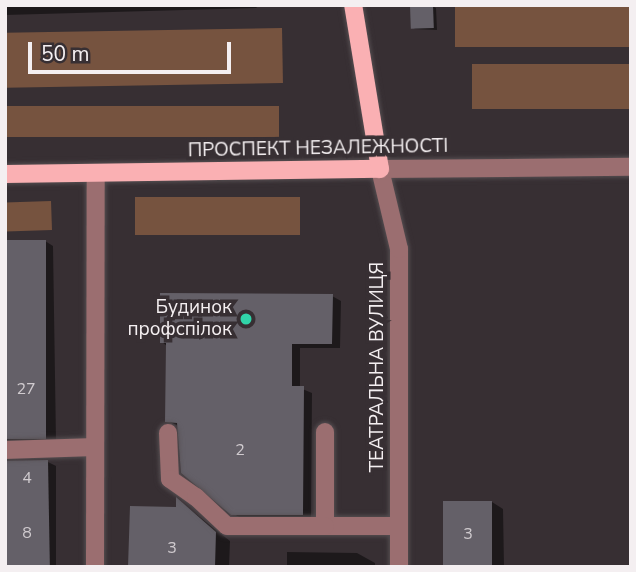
<!DOCTYPE html>
<meta charset="utf-8">
<style>
body{margin:0}
#map{position:relative;width:636px;height:572px;overflow:hidden;background:#372f33;font-family:"Nunito Sans",sans-serif}
div>[style]{position:absolute}
[style*='--x']{left:calc(var(--x)*1px);top:calc(var(--y)*1px);width:calc(var(--w)*1px);rotate:calc(var(--a)*1deg)}
.green>*{inset:0;background:#76533f;transform-origin:0 0}
.shadow>*{inset:0;background:#0007}
.building>*{inset:0;background:#646068;transform-origin:0 0}
.roads{filter:drop-shadow(0 0 2px #554e51) drop-shadow(0 0 2px #554e51)}
.minor>*{height:18px;margin:-9px;padding:0 9px;transform-origin:9px;border-radius:9px;background:#9b6e70}
.major>*{height:18px;margin:-9px;padding:0 9px;transform-origin:9px;border-radius:9px;background:#fab0b3}
.dots>*{width:19px;height:19px;translate:-50% -50%;box-sizing:border-box;border:4px solid #372f33;border-radius:50%}
span{translate:-50% -50%;white-space:nowrap;text-align:center;line-height:1.15;-webkit-text-stroke:7px #372f33;paint-order:stroke}
.number-label{font-size:16px;color:#d0cbcf}
.number-label span{-webkit-text-stroke-width:0}
.street-label{font-size:19px;color:#f4eff1}
.poi-label{font-size:19px;color:#f4eff1}
.right{translate:-100% -50%;text-align:right}
.frame{position:absolute;inset:0;border:7px solid #f4eff1;pointer-events:none}
.scale{position:absolute;left:28px;top:42px;width:203px;height:32px;box-sizing:border-box;border:4px solid #f4eff1;border-top:0;padding-left:9px;font-size:21px;line-height:24px;white-space:nowrap;color:#f4eff1;-webkit-text-stroke:5px #372f33;paint-order:stroke}
</style>
<div id="map">
<div class="green">
<i style="left:455px;top:5px;width:176px;height:42px"></i>
<i style="left:282px;top:28px;width:55px;height:277px;rotate:89deg"></i>
<i style="left:472px;top:64px;width:159px;height:45px"></i>
<i style="left:279px;top:106px;width:31px;height:274px;rotate:90deg"></i>
<i style="left:300px;top:197px;width:38px;height:165px;rotate:90deg"></i>
<i style="left:51px;top:201px;width:29px;height:46px;rotate:88deg"></i>
</div>
<div class="shadow">
<i style="clip-path:polygon(5px 5px,260px 5px,256px 8px,5px 15px)"></i>
<i style="clip-path:polygon(432px 6px,436px 8px,437px 30px,414px 29px)"></i>
<i style="clip-path:polygon(45px 241px,53px 246px,56px 441px,5px 443px,5px 242px)"></i>
<i style="clip-path:polygon(332px 296px,341px 301px,340px 348px,300px 348px,300px 388px,312px 393px,311px 518px,241px 518px,232px 513px,179px 426px,167px 421px,167px 346px,162px 342px)"></i>
<i style="clip-path:polygon(48px 462px,56px 466px,56px 567px,5px 567px)"></i>
<i style="clip-path:polygon(178px 500px,230px 541px,229px 567px,130px 567px,178px 509px)"></i>
<i style="clip-path:polygon(492px 502px,503px 509px,504px 567px,445px 567px)"></i>
<i style="clip-path:polygon(287px 552px,357px 553px,375px 563px,375px 567px,287px 567px)"></i>
</div>
<div class="building">
<i style="left:433px;top:5px;width:23px;height:23px;rotate:88deg"></i>
<i style="left:5px;top:240px;width:41px;height:199px"></i>
<i style="clip-path:polygon(160px 293px,333px 294px,332px 344px,292px 344px,292px 386px,304px 386px,303px 515px,231px 515px,181px 473px,177px 423px,165px 422px,166px 343px,160px 343px)"></i>
<i style="left:48px;top:460px;width:107px;height:43px;rotate:89deg"></i>
<i style="clip-path:polygon(176px 497px,216px 532px,215px 567px,128px 567px,130px 506px,176px 507px)"></i>
<i style="left:443px;top:501px;width:49px;height:66px"></i>
</div>
<div class="roads">
<div class="minor">
<i style="--x:325;--y:432;--w:94;--a:90"></i>
<i style="--x:325;--y:526;--w:74;--a:0"></i>
<i style="--x:168;--y:433;--w:46;--a:87.5"></i>
<i style="--x:170;--y:479;--w:32;--a:35"></i>
<i style="--x:196;--y:497;--w:42;--a:43.1"></i>
<i style="--x:227;--y:526;--w:98;--a:0"></i>
<i style="--x:5;--y:450;--w:89;--a:-1.9"></i>
<i style="--x:95;--y:567;--w:393;--a:-89.9"></i>
<i style="--x:399;--y:567;--w:318;--a:-90"></i>
<i style="--x:399;--y:249;--w:82;--a:-103.4"></i>
<i style="--x:380;--y:169;--w:251;--a:-0.5"></i>
</div>
<div class="major">
<i style="--x:5;--y:174;--w:375;--a:-0.8"></i>
<i style="--x:380;--y:169;--w:166;--a:-99.3"></i>
</div>
</div>
<div class="dots">
<i style="left:246px;top:319px;background:#31d4a9"></i>
</div>
<div class="number-label">
<span style="left:26px;top:389px">27</span>
<span style="left:240px;top:450px">2</span>
<span style="left:27px;top:478px">4</span>
<span style="left:27px;top:533px">8</span>
<span style="left:468px;top:534px">3</span>
<span style="left:172px;top:548px">3</span>
</div>
<div class="street-label">
<span style="left:318px;top:149px;rotate:-1deg">ПРОСПЕКТ НЕЗАЛЕЖНОСТІ</span>
<span style="left:378px;top:367px;rotate:-90deg">ТЕАТРАЛЬНА ВУЛИЦЯ</span>
</div>
<div class="poi-label">
<span class="right" style="left:232px;top:319px">Будинок<br>профспілок</span>
</div>
<div class="frame"></div>
<div class="scale">50 m</div>
</div>
